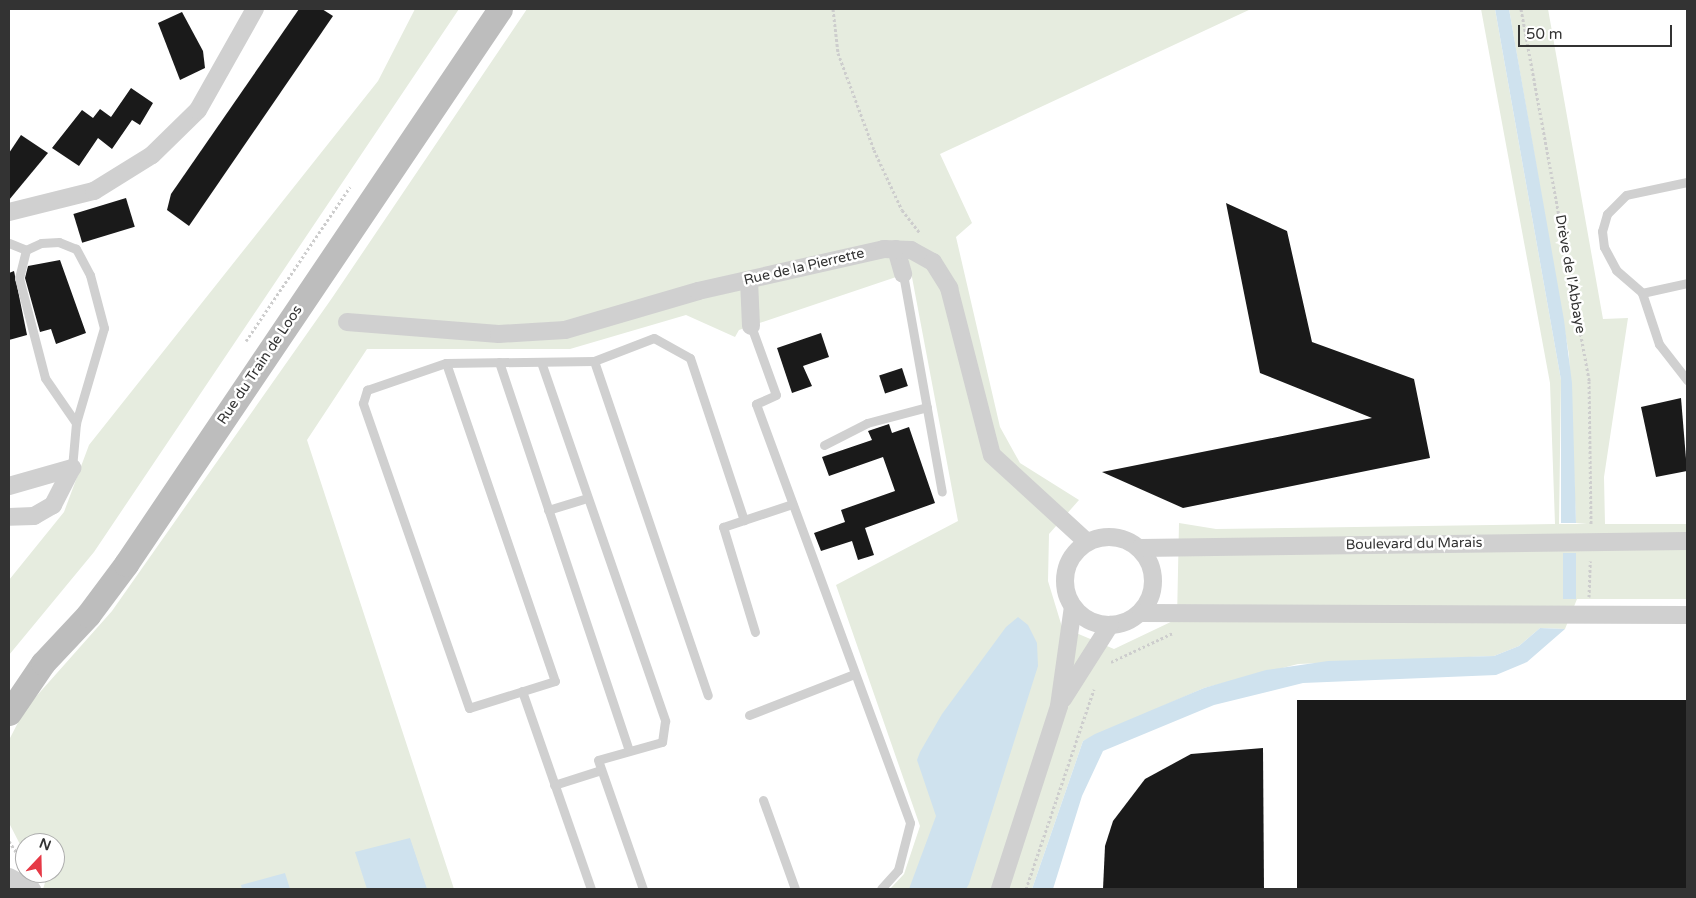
<!DOCTYPE html>
<meta charset="utf-8">
<style>
body{margin:0}
#map{position:relative;width:1696px;height:898px;overflow:hidden;background:#fff;font-family:"Varela Round",sans-serif}
div>[style]{position:absolute}
[style*='--x']{left:calc(var(--x)*1px);top:calc(var(--y)*1px);width:calc(var(--w)*1px);rotate:calc(var(--a)*1deg)}
.green>*{inset:0;background:#e6ecdf}
.water>*{inset:0;background:#cfe2ee;transform-origin:0 0}
.building>*{inset:0;background:#1a1a1a;transform-origin:0 0}
.path>*{height:3px;margin-top:-1.5px;transform-origin:0;background:repeating-linear-gradient(90deg,#cdcdcd 0 2.5px,transparent 0 5px)}
.lane>*{height:9px;margin:-4.5px;padding:0 4.5px;transform-origin:4.5px;border-radius:4.5px;background:#d0d0d0}
.street>*{height:18px;margin:-9px;padding:0 9px;transform-origin:9px;border-radius:9px;background:#d0d0d0}
.street>.ring{margin:-9px;padding:0;box-sizing:content-box;background:none;border:18px solid #d0d0d0;border-radius:50%}
.secondary>*{height:25px;margin:-12.5px;padding:0 12.5px;transform-origin:12.5px;border-radius:12.5px;background:#bdbdbd}
span{translate:-50% -50%;white-space:nowrap;text-align:center;line-height:1.15;-webkit-text-stroke:5px #fff;paint-order:stroke}
.street-label{font-size:14px;color:#333}
.frame{position:absolute;inset:0;border:10px solid #333;pointer-events:none}
.north{position:absolute;left:15px;top:833px;width:50px;height:50px;box-sizing:border-box;background:#fff;border:1px solid #adadad;border-radius:50%;rotate:21deg;font-size:14px;font-weight:700;line-height:20px;text-align:center;color:#333}
.north::after{content:'';display:block;margin:auto;width:18px;height:22px;background:#e63946;clip-path:polygon(50% 0,100% 100%,50% 72%,0 100%)}
.scale{position:absolute;left:1518px;top:25px;width:154px;height:22px;box-sizing:border-box;border:2px solid #333;border-top:0;padding-left:6px;font-size:15px;line-height:18px;white-space:nowrap;color:#333;-webkit-text-stroke:4px #fff;paint-order:stroke}
</style>
<div id="map">
<div class="green">
<i style="clip-path:polygon(415px 9px,459px 9px,94px 552px,9px 655px,9px 580px,64px 512px,89px 445px,378px 81px)"></i>
<i style="clip-path:polygon(527px 9px,1251px 9px,940px 154px,972px 223px,956px 237px,1000px 427px,1020px 463px,1079px 500px,1049px 534px,1048px 581px,1062px 627px,1114px 649px,1177px 619px,1179px 523px,1216px 529px,1555px 524px,1550px 383px,1481px 9px,1495px 9px,1561px 380px,1559px 524px,1587px 524px,1576px 523px,1569px 355px,1509px 9px,1548px 9px,1603px 319px,1628px 318px,1604px 477px,1605px 524px,1687px 524px,1687px 599px,1577px 599px,1565px 629px,1540px 628px,1519px 646px,1494px 656px,1298px 664px,1204px 688px,1083px 741px,1032px 889px,890px 889px,904px 874px,920px 826px,836px 585px,958px 521px,911px 272px,739px 330px,735px 337px,686px 315px,570px 349px,367px 349px,307px 440px,454px 889px,43px 889px,48px 873px,55px 873px,55px 843px,25px 843px,25px 854px,9px 823px,9px 740px,25px 709px,112px 611px,332px 298px)"></i>
</div>
<div class="water">
<i style="clip-path:polygon(1495px 9px,1509px 9px,1564px 320px,1572px 383px,1576px 523px,1561px 523px,1561px 380px)"></i>
<i style="left:1563px;top:553px;width:13px;height:46px"></i>
<i style="clip-path:polygon(1018px 617px,1028px 625px,1037px 643px,1038px 666px,969px 884px,966px 889px,909px 889px,936px 816px,917px 760px,920px 752px,942px 714px,1006px 627px)"></i>
<i style="clip-path:polygon(1540px 628px,1565px 629px,1527px 662px,1496px 675px,1303px 683px,1214px 705px,1103px 751px,1082px 796px,1053px 889px,1032px 889px,1083px 741px,1095px 734px,1204px 688px,1266px 670px,1328px 661px,1494px 656px,1519px 646px)"></i>
<i style="clip-path:polygon(410px 838px,427px 889px,367px 889px,355px 852px)"></i>
<i style="clip-path:polygon(285px 873px,290px 889px,242px 889px,241px 885px)"></i>
</div>
<div class="building">
<i style="clip-path:polygon(299px 9px,322px 9px,333px 16px,189px 226px,167px 210px,171px 194px)"></i>
<i style="clip-path:polygon(182px 12px,203px 51px,205px 68px,180px 80px,158px 23px)"></i>
<i style="clip-path:polygon(131px 88px,153px 103px,140px 125px,132px 120px,112px 149px,98px 138px,79px 166px,52px 148px,82px 110px,93px 118px,100px 109px,111px 117px)"></i>
<i style="clip-path:polygon(21px 135px,48px 153px,9px 200px,9px 153px)"></i>
<i style="left:126px;top:198px;width:30px;height:55px;rotate:73deg"></i>
<i style="clip-path:polygon(1226px 203px,1287px 231px,1312px 342px,1414px 379px,1430px 458px,1183px 508px,1102px 472px,1372px 418px,1260px 373px)"></i>
<i style="clip-path:polygon(60px 260px,86px 333px,56px 344px,51px 329px,40px 332px,25px 278px,28px 266px)"></i>
<i style="clip-path:polygon(14px 271px,27px 335px,9px 340px,9px 273px)"></i>
<i style="clip-path:polygon(821px 333px,829px 357px,803px 366px,812px 386px,792px 393px,777px 348px)"></i>
<i style="left:902px;top:368px;width:19px;height:24px;rotate:72deg"></i>
<i style="clip-path:polygon(1681px 398px,1687px 471px,1656px 477px,1641px 407px)"></i>
<i style="clip-path:polygon(889px 424px,892px 433px,909px 427px,935px 503px,865px 528px,874px 555px,858px 560px,852px 541px,821px 551px,814px 533px,845px 522px,841px 510px,895px 491px,883px 457px,829px 476px,822px 457px,872px 440px,868px 431px)"></i>
<i style="left:1687px;top:700px;width:189px;height:390px;rotate:90deg"></i>
<i style="clip-path:polygon(1263px 748px,1264px 889px,1103px 889px,1105px 846px,1113px 821px,1145px 779px,1191px 754px)"></i>
</div>
<div class="path">
<i style="--x:833;--y:9;--w:44;--a:83.5"></i>
<i style="--x:838;--y:53;--w:103;--a:69.6"></i>
<i style="--x:874;--y:150;--w:66;--a:65"></i>
<i style="--x:902;--y:210;--w:28;--a:52"></i>
<i style="--x:1521;--y:9;--w:378;--a:79.6"></i>
<i style="--x:1589;--y:381;--w:144;--a:89.2"></i>
<i style="--x:246;--y:341;--w:186;--a:-56"></i>
<i style="--x:1589;--y:597;--w:36;--a:-88"></i>
<i style="--x:1111;--y:662;--w:68;--a:-25.1"></i>
<i style="--x:9;--y:841;--w:24;--a:57"></i>
<i style="--x:1026;--y:889;--w:211;--a:-71.2"></i>
</div>
<div class="lane">
<i style="--x:1687;--y:182;--w:62;--a:168"></i>
<i style="--x:1626;--y:195;--w:27;--a:135"></i>
<i style="--x:1607;--y:214;--w:18;--a:106"></i>
<i style="--x:1602;--y:231;--w:16;--a:83"></i>
<i style="--x:1604;--y:247;--w:26;--a:62"></i>
<i style="--x:1616;--y:270;--w:35;--a:41"></i>
<i style="--x:1642;--y:293;--w:54;--a:71.6"></i>
<i style="--x:1659;--y:344;--w:46;--a:52.1"></i>
<i style="--x:9;--y:243;--w:18;--a:22"></i>
<i style="--x:903;--y:274;--w:221;--a:79.9"></i>
<i style="--x:1642;--y:293;--w:46;--a:-12.5"></i>
<i style="--x:751;--y:326;--w:73;--a:70.1"></i>
<i style="--x:776;--y:395;--w:22;--a:156"></i>
<i style="--x:756;--y:404;--w:446;--a:69.8"></i>
<i style="--x:910;--y:823;--w:49;--a:104.3"></i>
<i style="--x:898;--y:870;--w:25;--a:132"></i>
<i style="--x:594;--y:361;--w:353;--a:71.2"></i>
<i style="--x:499;--y:362;--w:410;--a:71.5"></i>
<i style="--x:541;--y:362;--w:380;--a:70.9"></i>
<i style="--x:665;--y:721;--w:21;--a:98"></i>
<i style="--x:662;--y:742;--w:66;--a:164.3"></i>
<i style="--x:598;--y:760;--w:137;--a:70.8"></i>
<i style="--x:446;--y:363;--w:336;--a:71.1"></i>
<i style="--x:555;--y:681;--w:90;--a:162.6"></i>
<i style="--x:469;--y:708;--w:323;--a:-109.2"></i>
<i style="--x:363;--y:403;--w:14;--a:-73"></i>
<i style="--x:367;--y:390;--w:83;--a:-18.9"></i>
<i style="--x:446;--y:363;--w:148;--a:-0.8"></i>
<i style="--x:594;--y:361;--w:64;--a:-21"></i>
<i style="--x:654;--y:338;--w:41;--a:29.1"></i>
<i style="--x:690;--y:358;--w:171;--a:71.6"></i>
<i style="--x:824;--y:445;--w:48;--a:-27.1"></i>
<i style="--x:867;--y:423;--w:62;--a:-14.9"></i>
<i style="--x:72;--y:468;--w:45;--a:-84.9"></i>
<i style="--x:76;--y:423;--w:99;--a:-73.6"></i>
<i style="--x:104;--y:328;--w:55;--a:-104.8"></i>
<i style="--x:90;--y:275;--w:30;--a:-118"></i>
<i style="--x:76;--y:249;--w:18;--a:-158"></i>
<i style="--x:59;--y:242;--w:18;--a:177"></i>
<i style="--x:41;--y:243;--w:17;--a:155"></i>
<i style="--x:26;--y:250;--w:29;--a:104"></i>
<i style="--x:19;--y:278;--w:103;--a:75.4"></i>
<i style="--x:45;--y:378;--w:55;--a:55.4"></i>
<i style="--x:548;--y:510;--w:41;--a:-17.1"></i>
<i style="--x:755;--y:632;--w:110;--a:-106.9"></i>
<i style="--x:723;--y:527;--w:73;--a:-18.4"></i>
<i style="--x:522;--y:691;--w:210;--a:70.8"></i>
<i style="--x:749;--y:715;--w:113;--a:-21.3"></i>
<i style="--x:554;--y:785;--w:49;--a:-17.7"></i>
<i style="--x:763;--y:800;--w:95;--a:70.2"></i>
</div>
<div class="street">
<i style="--x:9;--y:212;--w:88;--a:-13.9"></i>
<i style="--x:94;--y:191;--w:68;--a:-31.8"></i>
<i style="--x:152;--y:155;--w:64;--a:-44.4"></i>
<i style="--x:198;--y:110;--w:116;--a:-60.6"></i>
<i style="--x:896;--y:249;--w:26;--a:74"></i>
<i style="--x:749;--y:280;--w:46;--a:87.5"></i>
<i style="--x:347;--y:322;--w:152;--a:4.5"></i>
<i style="--x:499;--y:334;--w:66;--a:-3.5"></i>
<i style="--x:565;--y:330;--w:139;--a:-16.3"></i>
<i style="--x:698;--y:291;--w:191;--a:-12.7"></i>
<i style="--x:884;--y:249;--w:27;--a:2"></i>
<i style="--x:911;--y:250;--w:25;--a:29"></i>
<i style="--x:933;--y:262;--w:31;--a:58"></i>
<i style="--x:949;--y:288;--w:172;--a:75.6"></i>
<i style="--x:992;--y:455;--w:129;--a:42.5"></i>
<i style="--x:9;--y:486;--w:66;--a:-15.9"></i>
<i style="--x:72;--y:468;--w:42;--a:117.2"></i>
<i style="--x:53;--y:505;--w:22;--a:150"></i>
<i style="--x:34;--y:516;--w:25;--a:178"></i>
<i class="ring" style="left:1065px;top:537px;width:70px;height:70px"></i>
<i style="--x:1140;--y:548;--w:547;--a:-0.73"></i>
<i style="--x:1141;--y:613;--w:546;--a:0.21"></i>
<i style="--x:1063;--y:699;--w:88;--a:-57.6"></i>
<i style="--x:9;--y:877;--w:26;--a:28"></i>
<i style="--x:1000;--y:889;--w:192;--a:-72.1"></i>
<i style="--x:1059;--y:706;--w:100;--a:-82"></i>
</div>
<div class="secondary">
<i style="--x:9;--y:713;--w:60;--a:-55.8"></i>
<i style="--x:43;--y:663;--w:66;--a:-46.8"></i>
<i style="--x:88;--y:615;--w:64;--a:-53.3"></i>
<i style="--x:126;--y:564;--w:669;--a:-56.02"></i>
</div>
<div class="street-label">
<span style="left:804px;top:267px;rotate:-13deg">Rue de la Pierrette</span>
<span style="left:1570px;top:274px;rotate:80deg">Drève de l'Abbaye</span>
<span style="left:260px;top:365px;rotate:-56deg">Rue du Train de Loos</span>
<span style="left:1414px;top:544px;rotate:-1deg">Boulevard du Marais</span>
</div>
<div class="frame"></div>
<div class="north">N</div>
<div class="scale">50 m</div>
</div>
